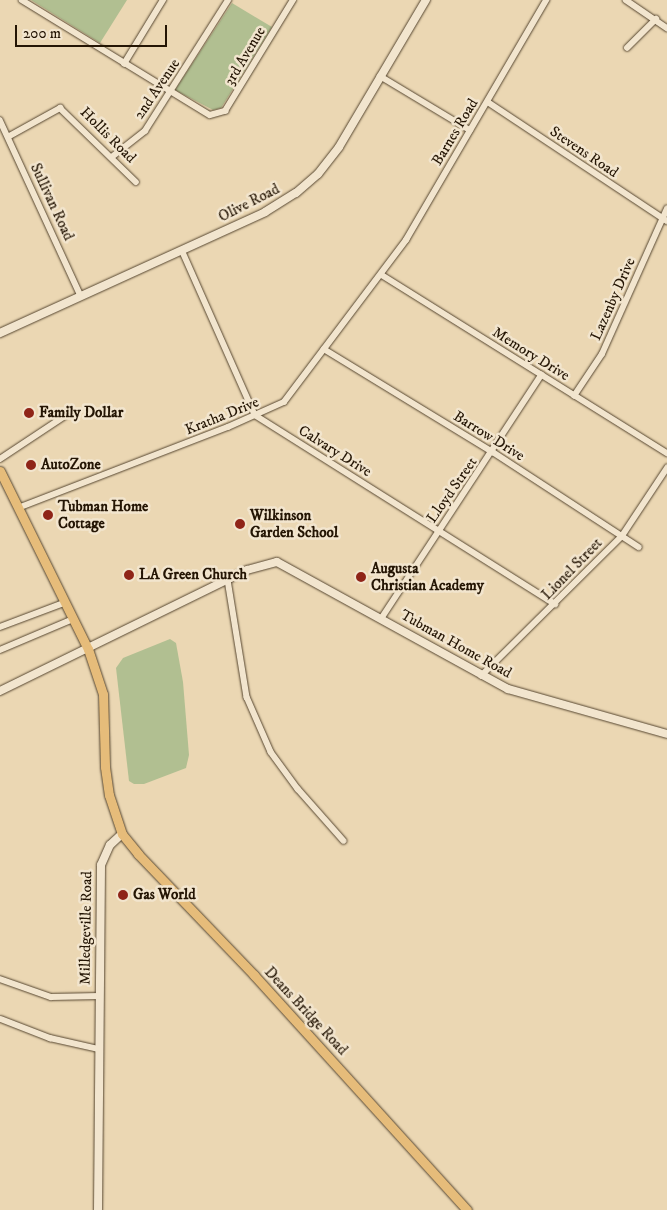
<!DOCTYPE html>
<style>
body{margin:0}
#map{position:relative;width:667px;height:1210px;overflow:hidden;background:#ebd7b3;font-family:"IM FELL DW Pica",serif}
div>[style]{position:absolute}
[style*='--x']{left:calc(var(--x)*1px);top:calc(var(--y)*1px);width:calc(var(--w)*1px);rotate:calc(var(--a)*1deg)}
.green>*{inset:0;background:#b1bf91}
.roads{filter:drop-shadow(0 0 1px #564630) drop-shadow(0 0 1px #564630)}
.street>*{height:5.5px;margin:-2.75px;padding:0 2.75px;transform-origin:2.75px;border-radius:2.75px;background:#f2e5ce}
.secondary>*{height:8px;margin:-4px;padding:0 4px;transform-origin:4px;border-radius:4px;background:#f2e5ce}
.primary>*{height:9px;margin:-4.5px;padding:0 4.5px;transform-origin:4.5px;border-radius:4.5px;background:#e6bc7a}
.dots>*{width:14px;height:14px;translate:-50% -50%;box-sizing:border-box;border:2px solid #f2e5ce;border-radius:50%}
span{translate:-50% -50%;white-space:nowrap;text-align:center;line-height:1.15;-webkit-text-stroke:5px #f2e5ce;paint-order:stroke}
.street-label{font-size:15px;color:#241504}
.poi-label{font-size:15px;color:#241504;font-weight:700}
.left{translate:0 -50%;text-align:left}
.scale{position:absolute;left:15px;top:25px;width:152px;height:22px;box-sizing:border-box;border:2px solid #241504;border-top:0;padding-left:6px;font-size:15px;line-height:18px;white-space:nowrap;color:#241504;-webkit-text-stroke:4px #f2e5ce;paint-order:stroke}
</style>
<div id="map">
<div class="green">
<i style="clip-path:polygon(31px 0,127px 0,100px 43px)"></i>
<i style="clip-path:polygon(232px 3px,272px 27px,221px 108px,213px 110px,175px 90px)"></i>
<i style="clip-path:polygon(170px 639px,176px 643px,183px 682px,189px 755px,186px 768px,144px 784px,134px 784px,129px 781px,116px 668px,123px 658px)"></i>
</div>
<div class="roads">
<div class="street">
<i style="--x:22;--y:0;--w:220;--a:31.5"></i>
<i style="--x:210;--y:115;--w:16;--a:-15"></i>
<i style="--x:225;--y:111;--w:130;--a:-58.5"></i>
<i style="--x:626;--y:0;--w:50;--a:34.3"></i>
<i style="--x:627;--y:48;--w:41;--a:-45"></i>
<i style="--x:124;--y:64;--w:75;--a:-58.6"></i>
<i style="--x:380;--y:76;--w:105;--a:31"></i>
<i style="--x:488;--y:102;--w:215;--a:33.6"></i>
<i style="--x:0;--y:120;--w:194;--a:65.3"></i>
<i style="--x:8;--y:137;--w:60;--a:-29.1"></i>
<i style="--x:60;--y:108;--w:106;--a:44.2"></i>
<i style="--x:112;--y:157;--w:42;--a:-38.2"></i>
<i style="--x:145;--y:131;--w:155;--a:-57.6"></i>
<i style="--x:182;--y:250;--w:180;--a:66.1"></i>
<i style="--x:255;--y:415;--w:355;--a:32.2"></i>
<i style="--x:382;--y:275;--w:336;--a:32"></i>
<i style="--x:324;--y:349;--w:198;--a:31.4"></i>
<i style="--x:493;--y:452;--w:174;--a:33.1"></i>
<i style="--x:574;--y:396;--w:50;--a:-56.3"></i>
<i style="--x:602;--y:354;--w:159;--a:-65.9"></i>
<i style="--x:0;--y:459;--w:85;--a:-33.5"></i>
<i style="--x:18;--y:508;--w:225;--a:-21.1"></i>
<i style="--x:228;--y:427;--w:61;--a:-24.1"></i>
<i style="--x:284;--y:402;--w:203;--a:-53"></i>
<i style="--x:406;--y:240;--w:278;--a:-59.7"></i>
<i style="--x:228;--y:580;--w:119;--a:80.8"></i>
<i style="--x:247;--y:697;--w:60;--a:66.4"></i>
<i style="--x:271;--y:752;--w:46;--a:53.9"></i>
<i style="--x:298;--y:789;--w:69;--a:48.5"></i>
<i style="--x:381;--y:619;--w:292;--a:-56.7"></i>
<i style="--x:0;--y:627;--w:68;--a:-20.6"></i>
<i style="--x:0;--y:650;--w:79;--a:-23"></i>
<i style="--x:481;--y:676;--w:199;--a:-44.8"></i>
<i style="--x:622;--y:536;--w:82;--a:-56.5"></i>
<i style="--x:0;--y:979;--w:54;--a:19.4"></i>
<i style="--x:51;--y:997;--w:48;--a:-1.2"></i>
<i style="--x:1;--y:1019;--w:53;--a:21.2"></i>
<i style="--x:50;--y:1038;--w:50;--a:12.7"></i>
</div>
<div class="secondary">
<i style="--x:0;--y:333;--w:291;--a:-24.5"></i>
<i style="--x:265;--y:212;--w:36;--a:-32"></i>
<i style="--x:296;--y:193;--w:29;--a:-41"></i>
<i style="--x:318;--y:174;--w:34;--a:-52"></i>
<i style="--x:339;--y:147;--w:171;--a:-59.4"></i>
<i style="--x:0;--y:691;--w:275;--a:-26.1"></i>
<i style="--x:247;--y:570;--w:31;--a:-15"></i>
<i style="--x:277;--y:562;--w:264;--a:28.8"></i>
<i style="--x:508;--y:689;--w:165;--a:15.8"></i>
<i style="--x:98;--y:1210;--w:345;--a:-89.5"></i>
<i style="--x:101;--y:865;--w:22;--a:-66"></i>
<i style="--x:110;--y:845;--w:16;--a:-43"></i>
</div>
<div class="primary">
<i style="--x:0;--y:471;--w:199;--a:63.7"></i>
<i style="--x:88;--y:649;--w:47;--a:71.6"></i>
<i style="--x:103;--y:694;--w:73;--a:88.4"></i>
<i style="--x:105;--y:767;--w:28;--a:82"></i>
<i style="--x:109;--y:795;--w:41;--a:71.6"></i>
<i style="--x:122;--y:834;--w:26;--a:51"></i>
<i style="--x:138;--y:854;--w:168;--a:46.2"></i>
<i style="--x:254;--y:975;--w:317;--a:47.8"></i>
</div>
</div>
<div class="dots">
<i style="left:29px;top:413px;background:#8f2418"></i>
<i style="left:31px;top:465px;background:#8f2418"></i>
<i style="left:48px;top:515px;background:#8f2418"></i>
<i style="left:240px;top:524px;background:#8f2418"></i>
<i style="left:129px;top:575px;background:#8f2418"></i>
<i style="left:361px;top:577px;background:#8f2418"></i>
<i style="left:123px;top:895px;background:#8f2418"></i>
</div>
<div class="street-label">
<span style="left:245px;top:56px;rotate:-59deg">3rd Avenue</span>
<span style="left:157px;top:89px;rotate:-56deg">2nd Avenue</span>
<span style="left:455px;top:132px;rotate:-59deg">Barnes Road</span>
<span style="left:108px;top:135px;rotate:45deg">Hollis Road</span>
<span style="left:584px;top:152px;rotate:34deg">Stevens Road</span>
<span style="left:52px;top:202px;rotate:65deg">Sullivan Road</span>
<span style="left:249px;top:203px;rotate:-27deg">Olive Road</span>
<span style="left:613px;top:299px;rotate:-66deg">Lazenby Drive</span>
<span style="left:531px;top:354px;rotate:32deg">Memory Drive</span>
<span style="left:222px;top:416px;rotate:-22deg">Kratha Drive</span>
<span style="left:489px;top:436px;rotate:32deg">Barrow Drive</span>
<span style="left:335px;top:451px;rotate:32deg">Calvary Drive</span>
<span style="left:452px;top:490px;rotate:-55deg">Lloyd Street</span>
<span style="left:572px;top:569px;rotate:-46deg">Lionel Street</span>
<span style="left:456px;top:644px;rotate:29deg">Tubman Home Road</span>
<span style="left:86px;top:928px;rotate:-89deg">Milledgeville Road</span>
<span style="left:306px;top:1011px;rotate:47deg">Deans Bridge Road</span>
</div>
<div class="poi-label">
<span class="left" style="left:39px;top:413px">Family Dollar</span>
<span class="left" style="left:41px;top:465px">AutoZone</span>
<span class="left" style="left:58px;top:515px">Tubman Home<br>Cottage</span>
<span class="left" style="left:250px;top:524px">Wilkinson<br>Garden School</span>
<span class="left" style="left:371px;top:577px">Augusta<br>Christian Academy</span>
<span class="left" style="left:139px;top:575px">LA Green Church</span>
<span class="left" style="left:133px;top:895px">Gas World</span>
</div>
<div class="scale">200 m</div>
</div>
